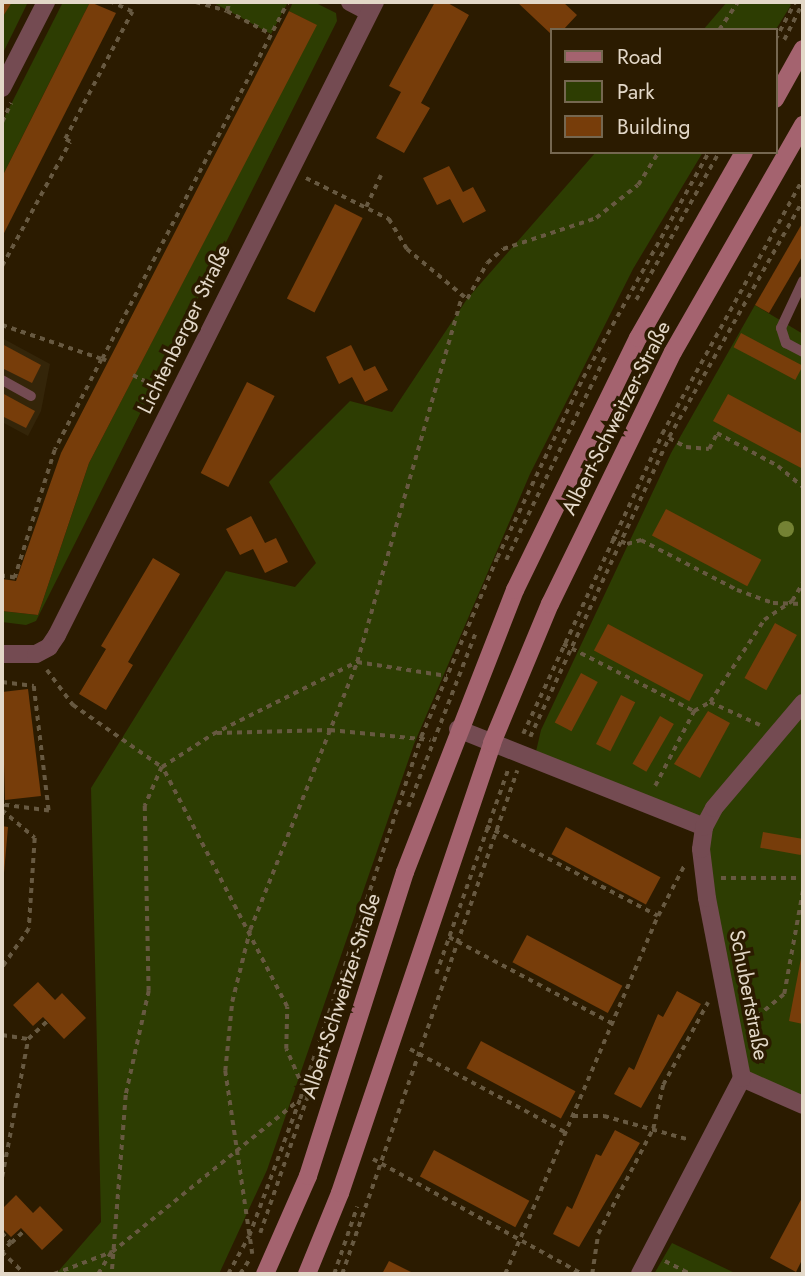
<!DOCTYPE html>
<meta charset="utf-8">
<style>
body{margin:0}
#map{position:relative;width:805px;height:1276px;overflow:hidden;background:#2b1b00;font-family:Jost,sans-serif}
div>[style]{position:absolute}
[style*='--x']{left:calc(var(--x)*1px);top:calc(var(--y)*1px);width:calc(var(--w)*1px);rotate:calc(var(--a)*1deg)}
.built>*{inset:0;background:#342509}
.green>*{inset:0;background:#2d3d02}
.building>*{inset:0;background:#773d0a;transform-origin:0 0}
.path>*{height:3.5px;margin-top:-1.75px;transform-origin:0;background:repeating-linear-gradient(90deg,#675941 0 5px,transparent 0 10px)}
.service>*{height:10px;margin:-5px;padding:0 5px;transform-origin:5px;border-radius:5px;background:#744b52}
.minor>*{height:18px;margin:-9px;padding:0 9px;transform-origin:9px;border-radius:9px;background:#744b52}
.secondary>*{height:18px;margin:-9px;padding:0 9px;transform-origin:9px;border-radius:9px;background:#a4636f}
.trees>*{width:16px;height:16px;margin:-8px;border-radius:50%;background:#748234}
span{translate:-50% -50%;white-space:nowrap;text-align:center;line-height:1.15;-webkit-text-stroke:7px #2b1b00;paint-order:stroke}
.street-label{font-size:21px;color:#e3d8c8}
.frame{position:absolute;inset:0;border:4px solid #e3d8c8;pointer-events:none}
.legend{position:absolute;left:550px;top:28px;width:228px;height:126px;box-sizing:border-box;background:#2b1b00;border:2px solid #756750;margin:0;padding:9px 12px;list-style:none;font-size:21px;color:#e3d8c8}
.legend li{display:flex;align-items:center;gap:14px;height:35px}
.legend b{width:35px;border:2px solid #756750}
</style>
<div id="map">
<div class="built">
<i style="clip-path:polygon(2px 338px,50px 364px,41px 411px,28px 436px,2px 422px)"></i>
</div>
<div class="green">
<i style="clip-path:polygon(11px 2px,28px 2px,2px 55px,2px 18px)"></i>
<i style="clip-path:polygon(63px 2px,90px 2px,2px 177px,2px 122px)"></i>
<i style="clip-path:polygon(212px 2px,288px 2px,271px 34px)"></i>
<i style="clip-path:polygon(293px 2px,314px 2px,336px 13px,337px 21px,36px 621px,26px 625px,2px 622px,2px 611px,38px 615px,89px 463px,316px 25px,289px 11px)"></i>
<i style="clip-path:polygon(727px 2px,788px 2px,791px 5px,775px 31px,703px 30px)"></i>
<i style="clip-path:polygon(596px 152px,703px 152px,633px 269px,530px 474px,414px 744px,267px 1170px,219px 1274px,56px 1274px,101px 1222px,91px 788px,226px 571px,295px 587px,316px 563px,269px 482px,350px 401px,392px 412px,467px 299px)"></i>
<i style="clip-path:polygon(755px 305px,803px 334px,803px 1105px,742px 1078px,704px 827px,534px 760px,541px 730px,671px 453px)"></i>
<i style="clip-path:polygon(672px 1243px,737px 1274px,654px 1274px)"></i>
</div>
<div class="building">
<i style="clip-path:polygon(2px 2px,12px 2px,2px 18px)"></i>
<i style="clip-path:polygon(90px 2px,116px 13px,2px 237px,2px 177px)"></i>
<i style="clip-path:polygon(435px 2px,446px 2px,469px 15px,421px 103px,430px 108px,404px 153px,376px 138px,401px 92px,389px 86px)"></i>
<i style="clip-path:polygon(517px 2px,563px 2px,577px 15px,563px 30px,551px 30px,551px 34px)"></i>
<i style="clip-path:polygon(289px 11px,317px 25px,89px 463px,38px 615px,2px 611px,2px 579px,16px 581px,61px 453px)"></i>
<i style="clip-path:polygon(449px 166px,463px 192px,473px 187px,486px 211px,463px 223px,450px 199px,437px 205px,423px 178px)"></i>
<i style="left:335px;top:204px;width:31px;height:106px;rotate:27deg"></i>
<i style="clip-path:polygon(803px 222px,803px 255px,769px 313px,755px 305px)"></i>
<i style="left:741px;top:333px;width:70px;height:16px;rotate:28deg"></i>
<i style="clip-path:polygon(2px 344px,41px 365px,32px 383px,2px 368px)"></i>
<i style="clip-path:polygon(351px 345px,364px 371px,375px 366px,388px 390px,365px 402px,352px 377px,339px 384px,326px 357px)"></i>
<i style="left:247px;top:382px;width:31px;height:102px;rotate:27deg"></i>
<i style="clip-path:polygon(2px 393px,35px 411px,26px 428px,2px 416px)"></i>
<i style="clip-path:polygon(728px 394px,803px 434px,803px 469px,713px 421px)"></i>
<i style="left:666px;top:509px;width:108px;height:30px;rotate:28deg"></i>
<i style="clip-path:polygon(251px 516px,265px 543px,276px 538px,288px 562px,265px 573px,253px 549px,240px 555px,226px 529px)"></i>
<i style="clip-path:polygon(153px 558px,180px 574px,128px 662px,133px 665px,106px 710px,79px 694px,106px 649px,101px 646px)"></i>
<i style="left:775px;top:623px;width:25px;height:63px;rotate:29deg"></i>
<i style="left:608px;top:624px;width:108px;height:30px;rotate:28deg"></i>
<i style="left:581px;top:673px;width:19px;height:56px;rotate:28deg"></i>
<i style="clip-path:polygon(28px 689px,41px 796px,5px 800px,2px 692px)"></i>
<i style="left:621px;top:695px;width:16px;height:55px;rotate:27deg"></i>
<i style="clip-path:polygon(708px 711px,730px 723px,700px 778px,674px 764px)"></i>
<i style="left:660px;top:716px;width:16px;height:55px;rotate:30deg"></i>
<i style="clip-path:polygon(2px 826px,8px 827px,4px 873px,2px 873px)"></i>
<i style="left:566px;top:827px;width:107px;height:31px;rotate:28deg"></i>
<i style="left:763px;top:832px;width:41px;height:16px;rotate:10deg"></i>
<i style="left:527px;top:935px;width:108px;height:31px;rotate:28deg"></i>
<i style="clip-path:polygon(803px 948px,803px 1024px,789px 1021px)"></i>
<i style="clip-path:polygon(38px 982px,55px 1000px,62px 993px,86px 1018px,64px 1039px,43px 1017px,33px 1026px,13px 1005px)"></i>
<i style="clip-path:polygon(677px 991px,701px 1004px,641px 1108px,614px 1094px,629px 1067px,634px 1070px,658px 1014px,663px 1017px)"></i>
<i style="left:481px;top:1041px;width:107px;height:31px;rotate:28deg"></i>
<i style="clip-path:polygon(615px 1130px,640px 1143px,579px 1247px,553px 1234px,567px 1206px,572px 1209px,596px 1154px,601px 1156px)"></i>
<i style="left:434px;top:1150px;width:108px;height:30px;rotate:28deg"></i>
<i style="clip-path:polygon(16px 1195px,33px 1213px,40px 1206px,63px 1230px,42px 1250px,21px 1228px,11px 1237px,2px 1228px,2px 1209px)"></i>
<i style="clip-path:polygon(803px 1196px,803px 1258px,796px 1272px,770px 1258px)"></i>
<i style="clip-path:polygon(389px 1261px,415px 1274px,382px 1274px)"></i>
</div>
<div class="path">
<i style="--x:196;--y:2;--w:32;--a:16"></i>
<i style="--x:227;--y:11;--w:9;--a:-77"></i>
<i style="--x:227;--y:11;--w:50;--a:27.6"></i>
<i style="--x:719;--y:30;--w:34;--a:-56"></i>
<i style="--x:775;--y:40;--w:43;--a:-62.2"></i>
<i style="--x:784;--y:40;--w:42;--a:-63.4"></i>
<i style="--x:2;--y:122;--w:21;--a:-65"></i>
<i style="--x:306;--y:178;--w:93;--a:26.3"></i>
<i style="--x:389;--y:219;--w:35;--a:59"></i>
<i style="--x:407;--y:249;--w:78;--a:39.8"></i>
<i style="--x:467;--y:299;--w:41;--a:-60.9"></i>
<i style="--x:487;--y:263;--w:21;--a:-41"></i>
<i style="--x:503;--y:249;--w:98;--a:-18.4"></i>
<i style="--x:596;--y:218;--w:53;--a:-38.2"></i>
<i style="--x:638;--y:185;--w:39;--a:-58"></i>
<i style="--x:366;--y:207;--w:35;--a:-65"></i>
<i style="--x:2;--y:266;--w:141;--a:-61.3"></i>
<i style="--x:70;--y:142;--w:6;--a:-149"></i>
<i style="--x:65;--y:139;--w:144;--a:-62.2"></i>
<i style="--x:132;--y:12;--w:23;--a:-155"></i>
<i style="--x:636;--y:300;--w:170;--a:-60.7"></i>
<i style="--x:2;--y:325;--w:106;--a:18.8"></i>
<i style="--x:102;--y:359;--w:102;--a:117.3"></i>
<i style="--x:55;--y:450;--w:134;--a:107.4"></i>
<i style="--x:15;--y:578;--w:13;--a:-171"></i>
<i style="--x:106;--y:361;--w:4;--a:-153"></i>
<i style="--x:102;--y:359;--w:403;--a:-62.5"></i>
<i style="--x:133;--y:375;--w:22;--a:27"></i>
<i style="--x:669;--y:438;--w:19;--a:28"></i>
<i style="--x:686;--y:447;--w:23;--a:5"></i>
<i style="--x:709;--y:449;--w:18;--a:-63"></i>
<i style="--x:717;--y:433;--w:69;--a:28.4"></i>
<i style="--x:778;--y:466;--w:33;--a:40"></i>
<i style="--x:612;--y:537;--w:17;--a:25"></i>
<i style="--x:627;--y:544;--w:15;--a:-16"></i>
<i style="--x:641;--y:540;--w:108;--a:27.5"></i>
<i style="--x:737;--y:590;--w:38;--a:20"></i>
<i style="--x:773;--y:603;--w:30;--a:2"></i>
<i style="--x:506;--y:560;--w:230;--a:-64"></i>
<i style="--x:563;--y:644;--w:147;--a:27.1"></i>
<i style="--x:47;--y:670;--w:44;--a:53.4"></i>
<i style="--x:73;--y:705;--w:108;--a:34.9"></i>
<i style="--x:162;--y:767;--w:43;--a:113.6"></i>
<i style="--x:145;--y:806;--w:185;--a:88.8"></i>
<i style="--x:149;--y:991;--w:107;--a:102.5"></i>
<i style="--x:126;--y:1095;--w:180;--a:94.5"></i>
<i style="--x:2;--y:682;--w:32;--a:7"></i>
<i style="--x:34;--y:686;--w:126;--a:83.2"></i>
<i style="--x:49;--y:811;--w:47;--a:-172.7"></i>
<i style="--x:710;--y:702;--w:55;--a:24.7"></i>
<i style="--x:217;--y:733;--w:113;--a:-1.5"></i>
<i style="--x:330;--y:730;--w:101;--a:5.7"></i>
<i style="--x:523;--y:734;--w:331;--a:-65.1"></i>
<i style="--x:662;--y:434;--w:291;--a:-61.1"></i>
<i style="--x:530;--y:737;--w:331;--a:-65.1"></i>
<i style="--x:669;--y:437;--w:272;--a:-60.5"></i>
<i style="--x:655;--y:786;--w:85;--a:-62.5"></i>
<i style="--x:694;--y:711;--w:18;--a:-29"></i>
<i style="--x:710;--y:702;--w:98;--a:-56.6"></i>
<i style="--x:764;--y:620;--w:34;--a:-34"></i>
<i style="--x:792;--y:601;--w:21;--a:-59"></i>
<i style="--x:408;--y:807;--w:188;--a:-68.8"></i>
<i style="--x:2;--y:810;--w:43;--a:40.3"></i>
<i style="--x:35;--y:838;--w:91;--a:93.8"></i>
<i style="--x:29;--y:929;--w:47;--a:124.7"></i>
<i style="--x:486;--y:826;--w:194;--a:27.6"></i>
<i style="--x:721;--y:878;--w:82;--a:0"></i>
<i style="--x:449;--y:937;--w:186;--a:27.9"></i>
<i style="--x:436;--y:974;--w:216;--a:-70.6"></i>
<i style="--x:749;--y:1023;--w:45;--a:-39.6"></i>
<i style="--x:784;--y:994;--w:107;--a:-79.7"></i>
<i style="--x:2;--y:1035;--w:26;--a:9"></i>
<i style="--x:28;--y:1039;--w:26;--a:-43"></i>
<i style="--x:410;--y:1049;--w:176;--a:28.2"></i>
<i style="--x:307;--y:1097;--w:52;--a:-113.6"></i>
<i style="--x:286;--y:1049;--w:42;--a:-88.6"></i>
<i style="--x:287;--y:1007;--w:271;--a:-117.5"></i>
<i style="--x:162;--y:767;--w:61;--a:-32.9"></i>
<i style="--x:213;--y:734;--w:161;--a:-26.6"></i>
<i style="--x:357;--y:662;--w:91;--a:8.8"></i>
<i style="--x:573;--y:1116;--w:31;--a:0"></i>
<i style="--x:604;--y:1116;--w:89;--a:15.6"></i>
<i style="--x:373;--y:1159;--w:239;--a:28.8"></i>
<i style="--x:2;--y:1177;--w:140;--a:-79.3"></i>
<i style="--x:2;--y:1233;--w:13;--a:48"></i>
<i style="--x:11;--y:1243;--w:13;--a:135"></i>
<i style="--x:2;--y:1252;--w:32;--a:44"></i>
<i style="--x:260;--y:1233;--w:283;--a:-70.8"></i>
<i style="--x:11;--y:1243;--w:18;--a:-43"></i>
<i style="--x:252;--y:1254;--w:185;--a:-98.4"></i>
<i style="--x:225;--y:1071;--w:69;--a:-84.2"></i>
<i style="--x:232;--y:1002;--w:74;--a:-76"></i>
<i style="--x:250;--y:930;--w:289;--a:-68.2"></i>
<i style="--x:357;--y:662;--w:382;--a:-74"></i>
<i style="--x:665;--y:1261;--w:28;--a:27"></i>
<i style="--x:54;--y:1274;--w:62;--a:-20.8"></i>
<i style="--x:112;--y:1252;--w:240;--a:-39.1"></i>
<i style="--x:98;--y:1274;--w:26;--a:-59"></i>
<i style="--x:228;--y:1274;--w:43;--a:-61.1"></i>
<i style="--x:249;--y:1236;--w:146;--a:-69.6"></i>
<i style="--x:300;--y:1099;--w:382;--a:-71.5"></i>
<i style="--x:421;--y:737;--w:194;--a:-67"></i>
<i style="--x:497;--y:558;--w:199;--a:-64.5"></i>
<i style="--x:583;--y:378;--w:259;--a:-60.9"></i>
<i style="--x:240;--y:1274;--w:17;--a:-57"></i>
<i style="--x:334;--y:1274;--w:71;--a:-71.1"></i>
<i style="--x:342;--y:1274;--w:533;--a:-70.82"></i>
<i style="--x:505;--y:1274;--w:389;--a:-66.9"></i>
<i style="--x:658;--y:916;--w:56;--a:-62.5"></i>
<i style="--x:592;--y:1274;--w:40;--a:-81.5"></i>
<i style="--x:598;--y:1234;--w:119;--a:-62.4"></i>
<i style="--x:653;--y:1129;--w:45;--a:-77.2"></i>
<i style="--x:663;--y:1085;--w:94;--a:-61.5"></i>
</div>
<div class="service">
<i style="--x:803;--y:281;--w:52;--a:115.1"></i>
<i style="--x:781;--y:328;--w:16;--a:72"></i>
<i style="--x:786;--y:343;--w:19;--a:28"></i>
<i style="--x:2;--y:380;--w:33;--a:29"></i>
</div>
<div class="minor">
<i style="--x:350;--y:2;--w:19;--a:28"></i>
<i style="--x:2;--y:88;--w:97;--a:-62.9"></i>
<i style="--x:2;--y:654;--w:34;--a:0"></i>
<i style="--x:36;--y:654;--w:15;--a:-28"></i>
<i style="--x:49;--y:647;--w:14;--a:-56"></i>
<i style="--x:57;--y:635;--w:708;--a:-63.33"></i>
<i style="--x:458;--y:729;--w:265;--a:21.7"></i>
<i style="--x:742;--y:1078;--w:67;--a:23.9"></i>
<i style="--x:640;--y:1274;--w:221;--a:-62.5"></i>
<i style="--x:742;--y:1078;--w:183;--a:-101"></i>
<i style="--x:707;--y:898;--w:49;--a:-97"></i>
<i style="--x:701;--y:849;--w:22;--a:-82"></i>
<i style="--x:704;--y:827;--w:21;--a:-62"></i>
<i style="--x:714;--y:808;--w:138;--a:-49.7"></i>
</div>
<div class="secondary">
<i style="--x:775;--y:99;--w:57;--a:-60.8"></i>
<i style="--x:265;--y:1274;--w:107;--a:-66.3"></i>
<i style="--x:308;--y:1176;--w:319;--a:-72.3"></i>
<i style="--x:405;--y:872;--w:303;--a:-68.7"></i>
<i style="--x:515;--y:590;--w:280;--a:-64"></i>
<i style="--x:638;--y:338;--w:214;--a:-60.3"></i>
<i style="--x:307;--y:1274;--w:87;--a:-67.8"></i>
<i style="--x:340;--y:1193;--w:475;--a:-71.3"></i>
<i style="--x:492;--y:743;--w:151;--a:-67.4"></i>
<i style="--x:550;--y:604;--w:280;--a:-64"></i>
<i style="--x:673;--y:352;--w:262;--a:-60.2"></i>
</div>
<div class="trees">
<i style="left:786px;top:529px"></i>
</div>
<div class="street-label">
<span style="left:184px;top:329px;rotate:-64deg">Lichtenberger Straße</span>
<span style="left:616px;top:418px;rotate:-63deg">Albert-Schweitzer-Straße</span>
<span style="left:749px;top:995px;rotate:79deg">Schubertstraße</span>
<span style="left:341px;top:996px;rotate:-72deg">Albert-Schweitzer-Straße</span>
</div>
<div class="frame"></div>
<ul class="legend">
<li><b style="height:9px;background:#a4636f"></b>Road</li>
<li><b style="height:19px;background:#2d3d02"></b>Park</li>
<li><b style="height:19px;background:#773d0a"></b>Building</li>
</ul>
</div>
